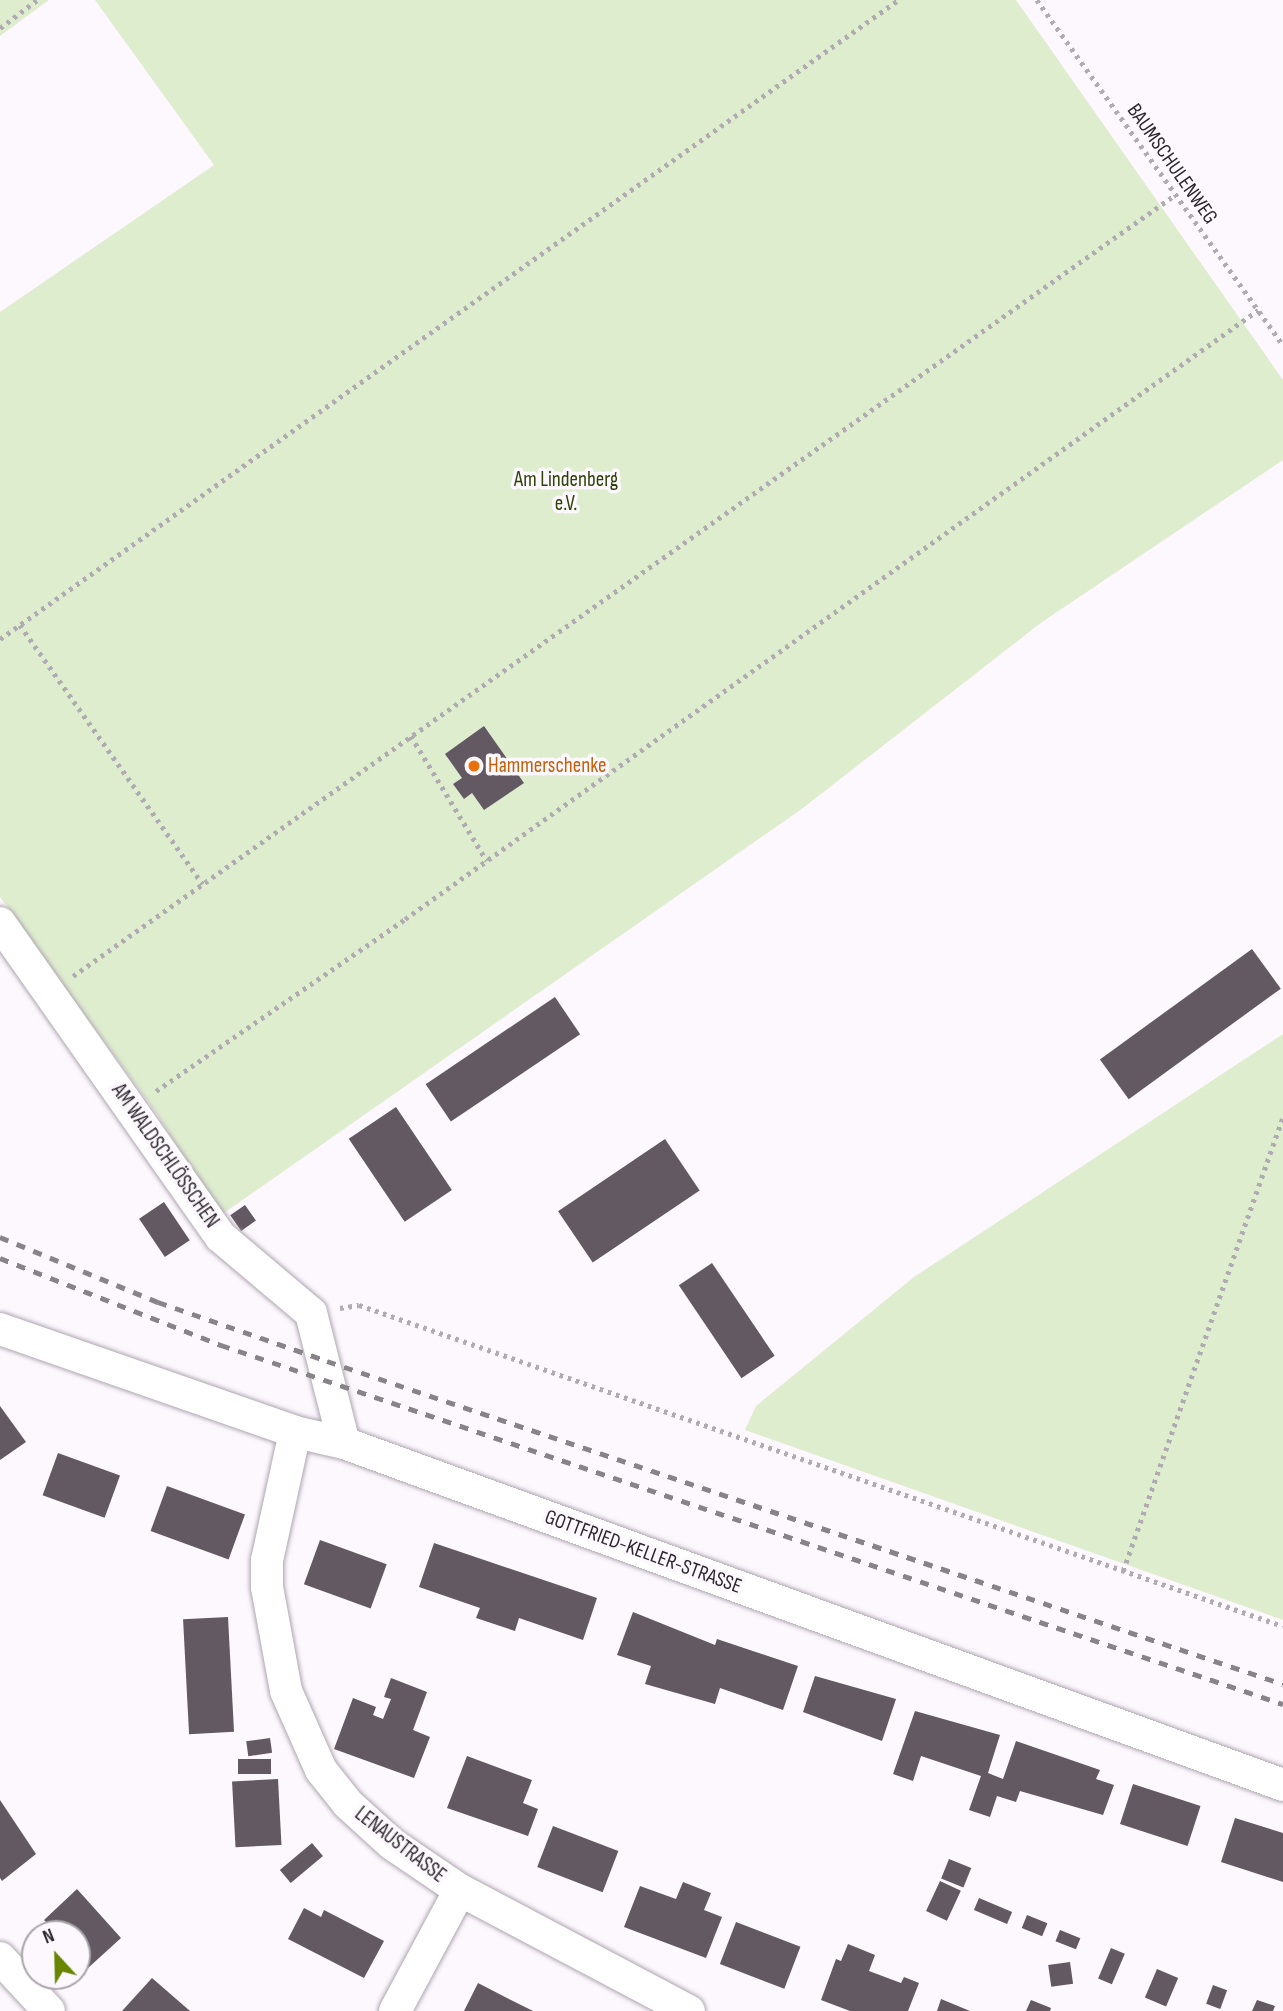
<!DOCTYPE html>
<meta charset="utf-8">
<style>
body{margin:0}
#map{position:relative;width:1283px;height:2011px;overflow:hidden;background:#fdf7fe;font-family:"Sofia Sans Condensed",sans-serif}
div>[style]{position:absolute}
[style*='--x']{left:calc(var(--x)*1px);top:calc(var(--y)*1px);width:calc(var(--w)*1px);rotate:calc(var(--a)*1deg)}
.green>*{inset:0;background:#dfedcf}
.building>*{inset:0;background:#625963;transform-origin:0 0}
.path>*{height:4.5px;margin-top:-2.25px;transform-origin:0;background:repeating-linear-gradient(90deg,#b0abb1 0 3.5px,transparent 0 8.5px)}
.roads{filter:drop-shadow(0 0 2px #aea5b0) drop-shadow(0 0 2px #aea5b0)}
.minor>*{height:32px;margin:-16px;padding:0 16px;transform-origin:16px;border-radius:16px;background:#fff}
.rail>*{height:5px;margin-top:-2.5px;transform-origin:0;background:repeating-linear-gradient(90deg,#888389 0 9px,transparent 0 18px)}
.dots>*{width:19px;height:19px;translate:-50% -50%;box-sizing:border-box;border:4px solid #fdf7fe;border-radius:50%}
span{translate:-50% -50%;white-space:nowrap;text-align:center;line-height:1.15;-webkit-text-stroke:7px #fdf7fe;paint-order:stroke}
.street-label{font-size:21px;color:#2c292d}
.park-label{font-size:21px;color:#2d4204}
.food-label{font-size:21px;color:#c56008}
.left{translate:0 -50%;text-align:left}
.north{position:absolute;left:21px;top:1920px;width:70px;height:70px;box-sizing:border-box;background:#fdf7fe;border:2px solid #a9a5aa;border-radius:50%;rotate:338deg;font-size:19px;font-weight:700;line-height:28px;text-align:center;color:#2c292d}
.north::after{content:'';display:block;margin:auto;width:24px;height:32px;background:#688600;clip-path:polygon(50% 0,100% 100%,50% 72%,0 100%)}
</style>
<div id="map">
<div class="green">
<i style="clip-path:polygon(0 0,49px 0,0 36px)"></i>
<i style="clip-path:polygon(95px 0,1016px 0,1283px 380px,1283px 460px,1042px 622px,803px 808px,221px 1215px,157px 1114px,0 897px,0 312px,214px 165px)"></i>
<i style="clip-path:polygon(1283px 1034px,1283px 1620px,745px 1430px,756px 1406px,914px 1277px)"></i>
</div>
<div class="building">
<i style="clip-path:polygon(484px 726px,524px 783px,484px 810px,472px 793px,464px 799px,453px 784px,462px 778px,445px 754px)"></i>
<i style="left:1252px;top:949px;width:49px;height:188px;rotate:54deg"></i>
<i style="left:555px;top:997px;width:45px;height:156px;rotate:56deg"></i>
<i style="left:396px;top:1107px;width:100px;height:57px;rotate:56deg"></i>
<i style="left:665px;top:1139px;width:62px;height:129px;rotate:56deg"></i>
<i style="left:164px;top:1202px;width:46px;height:30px;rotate:56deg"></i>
<i style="left:245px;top:1205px;width:19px;height:18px;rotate:55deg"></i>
<i style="left:712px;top:1263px;width:112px;height:40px;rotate:56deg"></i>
<i style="clip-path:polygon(0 1406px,26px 1442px,0 1460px)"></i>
<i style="left:58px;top:1453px;width:66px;height:45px;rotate:20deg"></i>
<i style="left:167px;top:1486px;width:83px;height:48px;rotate:20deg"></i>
<i style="left:320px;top:1540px;width:71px;height:47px;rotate:20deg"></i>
<i style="clip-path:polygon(434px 1543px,597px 1598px,583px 1640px,519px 1618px,515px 1631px,476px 1618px,480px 1608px,419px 1587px)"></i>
<i style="clip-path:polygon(633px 1612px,715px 1645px,717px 1639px,798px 1666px,783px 1710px,720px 1688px,715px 1704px,645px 1684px,651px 1666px,617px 1655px)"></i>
<i style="left:228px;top:1617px;width:115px;height:45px;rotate:87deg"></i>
<i style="clip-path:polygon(815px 1676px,896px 1699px,882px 1741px,803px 1712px)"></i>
<i style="clip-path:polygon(391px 1678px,427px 1692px,413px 1730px,430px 1737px,414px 1778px,334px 1749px,353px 1698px,376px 1707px,373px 1715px,383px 1719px,391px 1699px,384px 1697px)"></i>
<i style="clip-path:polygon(915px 1711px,1000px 1735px,988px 1773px,1003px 1779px,1016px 1741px,1100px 1770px,1096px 1779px,1114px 1785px,1103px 1815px,1020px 1791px,1016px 1802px,997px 1796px,990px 1817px,969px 1810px,981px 1776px,921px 1756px,913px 1781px,893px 1774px)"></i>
<i style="left:270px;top:1738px;width:15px;height:24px;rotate:82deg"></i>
<i style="clip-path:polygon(467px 1756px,532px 1780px,523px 1803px,538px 1809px,528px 1836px,447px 1808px)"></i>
<i style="left:271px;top:1759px;width:15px;height:33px;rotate:90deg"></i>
<i style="left:278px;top:1779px;width:66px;height:46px;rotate:87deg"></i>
<i style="left:1133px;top:1784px;width:71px;height:42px;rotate:18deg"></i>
<i style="clip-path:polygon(0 1800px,36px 1854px,2px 1881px,0 1878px)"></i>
<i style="clip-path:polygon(1235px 1818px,1283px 1833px,1283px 1882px,1221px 1862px)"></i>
<i style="left:553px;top:1826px;width:70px;height:44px;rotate:21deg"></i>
<i style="left:312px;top:1843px;width:17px;height:42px;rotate:50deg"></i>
<i style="left:949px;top:1859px;width:24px;height:21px;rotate:22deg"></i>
<i style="left:940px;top:1881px;width:23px;height:33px;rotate:25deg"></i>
<i style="clip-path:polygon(683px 1882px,711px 1893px,704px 1910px,722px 1917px,706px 1958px,624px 1927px,640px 1886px,676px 1899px)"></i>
<i style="clip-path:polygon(77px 1889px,121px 1938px,88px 1968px,77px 1956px,77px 1934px,57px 1934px,44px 1920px)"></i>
<i style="left:979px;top:1898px;width:36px;height:13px;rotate:23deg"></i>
<i style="clip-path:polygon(304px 1908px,321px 1917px,324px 1910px,384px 1941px,364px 1978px,288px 1939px)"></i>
<i style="left:1027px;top:1915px;width:22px;height:14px;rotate:22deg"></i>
<i style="left:736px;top:1922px;width:69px;height:45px;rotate:21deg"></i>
<i style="left:1060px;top:1930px;width:22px;height:12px;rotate:22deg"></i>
<i style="clip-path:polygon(848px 1944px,875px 1955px,869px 1971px,901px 1983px,904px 1977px,919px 1983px,908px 2011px,850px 2011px,821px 2000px,836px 1959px,841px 1961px)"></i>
<i style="left:1111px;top:1948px;width:15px;height:33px;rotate:23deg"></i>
<i style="left:1070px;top:1962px;width:22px;height:22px;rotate:82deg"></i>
<i style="left:1157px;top:1969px;width:23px;height:31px;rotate:23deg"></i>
<i style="clip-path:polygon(152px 1978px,190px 2011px,122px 2011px)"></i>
<i style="clip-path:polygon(478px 1983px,507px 1998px,533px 2011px,464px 2011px)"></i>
<i style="left:1213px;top:1985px;width:15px;height:20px;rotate:20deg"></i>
<i style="clip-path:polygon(941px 1999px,970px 2011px,937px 2011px)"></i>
<i style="clip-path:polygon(1031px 2000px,1051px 2008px,1050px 2011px,1026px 2011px)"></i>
<i style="clip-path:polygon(1257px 2000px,1275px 2006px,1273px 2011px,1252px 2011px)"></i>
</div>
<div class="path">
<i style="--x:1037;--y:0;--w:424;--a:54.5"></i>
<i style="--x:0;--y:28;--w:46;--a:-37.1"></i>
<i style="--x:20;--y:625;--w:317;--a:54.8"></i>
<i style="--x:0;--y:639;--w:1102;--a:-35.43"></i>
<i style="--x:411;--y:736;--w:146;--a:58.7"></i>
<i style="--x:73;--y:976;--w:1351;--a:-35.33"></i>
<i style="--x:156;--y:1091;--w:303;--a:-34.6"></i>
<i style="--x:405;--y:919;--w:1048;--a:-35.52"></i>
<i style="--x:340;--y:1308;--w:19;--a:-9"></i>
<i style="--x:359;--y:1305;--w:978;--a:19.16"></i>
<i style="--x:1123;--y:1571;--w:481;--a:-70.6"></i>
</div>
<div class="roads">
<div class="minor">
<i style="--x:0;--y:923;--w:384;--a:54.9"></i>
<i style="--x:221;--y:1237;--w:118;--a:40.2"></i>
<i style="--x:311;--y:1313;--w:134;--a:75.8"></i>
<i style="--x:0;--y:1329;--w:312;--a:19.2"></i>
<i style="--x:295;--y:1432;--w:50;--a:12.7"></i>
<i style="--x:344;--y:1443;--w:999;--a:20.01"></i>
<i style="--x:295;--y:1432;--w:131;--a:102.3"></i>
<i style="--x:267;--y:1560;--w:27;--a:90"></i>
<i style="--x:267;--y:1587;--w:106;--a:79.6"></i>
<i style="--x:286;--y:1691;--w:86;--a:66.1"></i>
<i style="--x:321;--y:1770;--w:43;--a:51.5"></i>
<i style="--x:348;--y:1804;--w:59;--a:42.3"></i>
<i style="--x:392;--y:1844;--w:82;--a:34.1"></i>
<i style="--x:460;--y:1890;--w:259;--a:27.9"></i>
<i style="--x:0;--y:1958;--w:72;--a:47.2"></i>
<i style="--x:395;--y:2011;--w:137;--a:-61.8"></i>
</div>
</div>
<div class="rail">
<i style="--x:0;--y:1237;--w:171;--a:22.4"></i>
<i style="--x:158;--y:1302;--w:179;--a:19.2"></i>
<i style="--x:327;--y:1361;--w:1009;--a:18.67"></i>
<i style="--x:0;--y:1258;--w:238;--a:21.5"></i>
<i style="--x:221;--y:1345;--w:1121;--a:18.68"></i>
</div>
<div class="dots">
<i style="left:474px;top:766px;background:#e8710a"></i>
</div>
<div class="street-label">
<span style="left:1172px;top:164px;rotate:55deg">BAUMSCHULENWEG</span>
<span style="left:165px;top:1156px;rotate:55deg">AM WALDSCHLÖSSCHEN</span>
<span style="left:643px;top:1552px;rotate:20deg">GOTTFRIED-KELLER-STRASSE</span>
<span style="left:400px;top:1845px;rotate:38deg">LENAUSTRASSE</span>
</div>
<div class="park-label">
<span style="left:566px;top:492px">Am Lindenberg<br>e.V.</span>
</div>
<div class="food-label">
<span class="left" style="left:488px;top:766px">Hammerschenke</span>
</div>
<div class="north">N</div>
</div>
